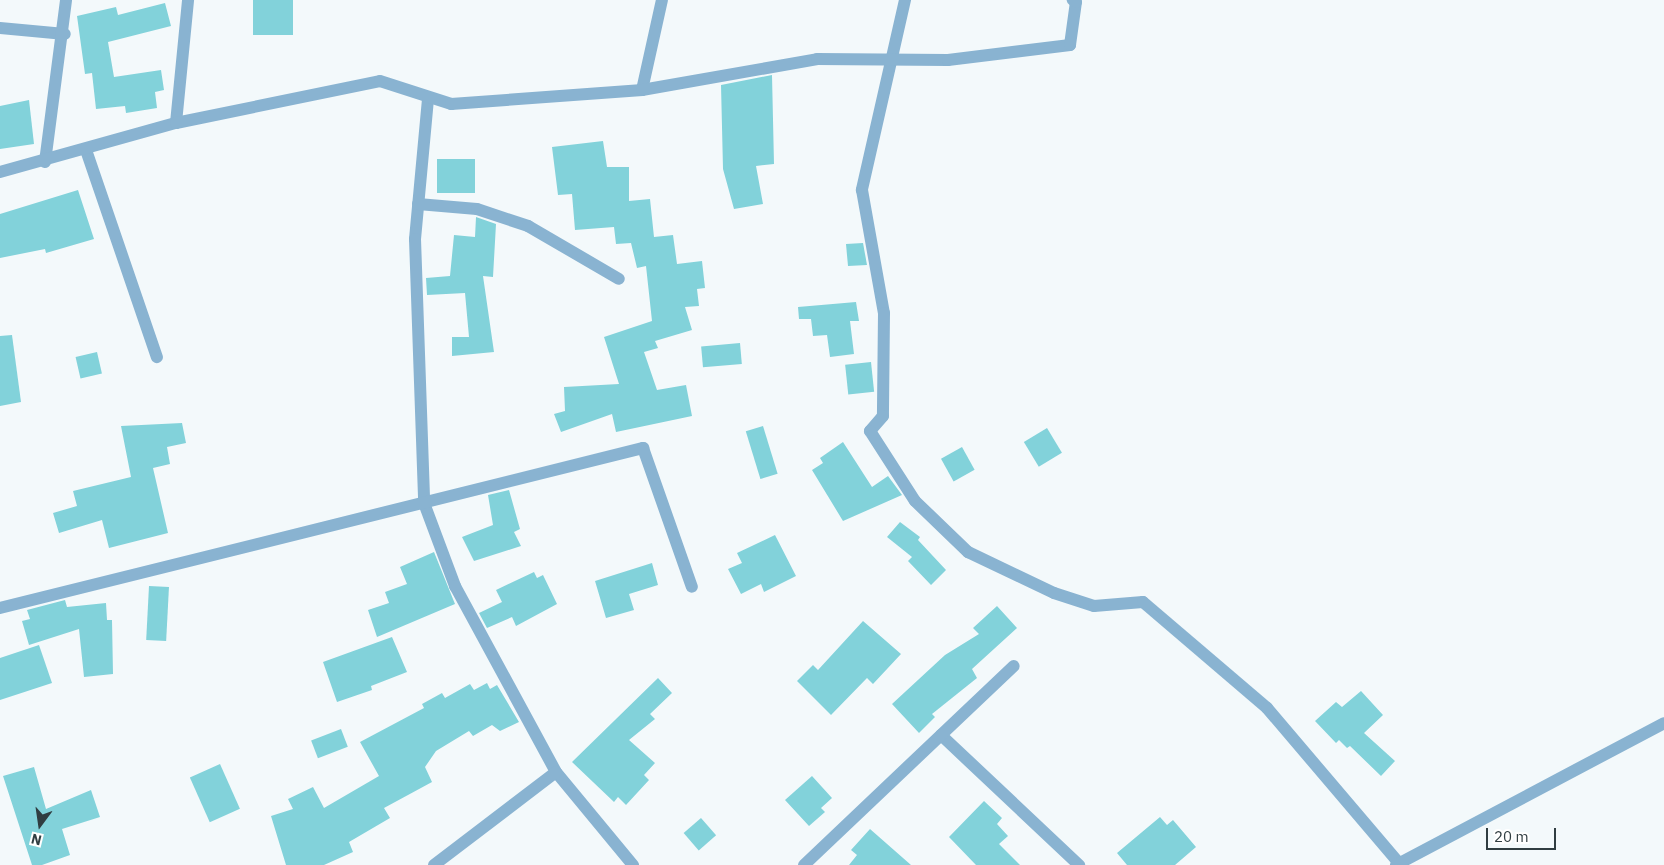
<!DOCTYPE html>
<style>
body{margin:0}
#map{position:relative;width:1664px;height:865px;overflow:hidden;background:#f3f9fb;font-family:"IBM Plex Sans",sans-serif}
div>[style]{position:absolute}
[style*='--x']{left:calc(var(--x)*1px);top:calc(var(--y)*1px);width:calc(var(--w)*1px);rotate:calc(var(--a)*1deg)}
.building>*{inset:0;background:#82d2da;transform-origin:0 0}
.street>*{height:12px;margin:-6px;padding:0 6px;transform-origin:6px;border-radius:6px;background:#89b3d1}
span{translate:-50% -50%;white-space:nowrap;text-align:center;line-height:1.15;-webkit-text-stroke:4px #fff;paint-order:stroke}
.north{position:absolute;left:15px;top:800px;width:50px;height:50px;-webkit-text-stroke:4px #fff;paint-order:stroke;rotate:194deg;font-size:14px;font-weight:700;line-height:20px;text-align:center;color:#303d41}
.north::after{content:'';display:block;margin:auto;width:18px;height:22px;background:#303d41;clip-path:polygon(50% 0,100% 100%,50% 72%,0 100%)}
.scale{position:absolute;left:1486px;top:828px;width:70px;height:22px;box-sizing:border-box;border:2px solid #303d41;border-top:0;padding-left:6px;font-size:15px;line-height:18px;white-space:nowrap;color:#303d41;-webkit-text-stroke:4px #fff;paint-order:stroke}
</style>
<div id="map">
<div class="building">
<i style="left:253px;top:0;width:40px;height:35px"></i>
<i style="clip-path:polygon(165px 3px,171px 26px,108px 42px,114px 77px,161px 70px,164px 90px,155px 92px,157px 108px,126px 113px,125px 106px,96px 109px,92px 73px,85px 74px,77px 16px,116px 7px,118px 15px)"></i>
<i style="clip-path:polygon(772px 75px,774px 164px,756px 166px,763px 204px,734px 209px,723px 169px,721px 85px)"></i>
<i style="clip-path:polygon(29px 100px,34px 144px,0 149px,0 106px)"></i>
<i style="clip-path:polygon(603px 141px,607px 167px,629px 167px,629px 201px,650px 199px,654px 237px,673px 235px,677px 264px,702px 261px,705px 288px,697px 289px,699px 306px,685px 307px,692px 330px,655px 341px,658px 348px,644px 352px,657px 390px,686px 385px,692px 416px,616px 432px,612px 414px,561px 432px,554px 414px,565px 411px,564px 387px,619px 384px,604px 337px,652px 321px,646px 266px,637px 268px,631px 243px,616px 244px,614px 227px,575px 230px,572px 194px,558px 195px,552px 147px)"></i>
<i style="left:437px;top:159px;width:38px;height:34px"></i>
<i style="clip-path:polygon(78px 190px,94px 239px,46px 253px,45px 249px,0 258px,0 214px)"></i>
<i style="clip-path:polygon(476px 217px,496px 224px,493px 277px,483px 276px,494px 352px,452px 356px,452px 337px,469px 337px,465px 293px,427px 295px,426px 278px,450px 276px,454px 235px,475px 237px)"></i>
<i style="clip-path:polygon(863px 243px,867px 265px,848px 266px,846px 244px)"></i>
<i style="clip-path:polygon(856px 302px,859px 321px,850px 321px,854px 354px,830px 357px,827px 335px,813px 336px,811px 319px,799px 319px,798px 307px)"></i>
<i style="clip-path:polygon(12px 335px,21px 402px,0 406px,0 336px)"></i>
<i style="left:740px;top:343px;width:21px;height:39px;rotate:85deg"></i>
<i style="left:97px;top:352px;width:22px;height:22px;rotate:77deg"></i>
<i style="left:871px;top:362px;width:30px;height:26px;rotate:84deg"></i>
<i style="clip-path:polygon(182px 423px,186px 443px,167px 447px,170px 464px,153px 468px,168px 533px,109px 548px,102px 520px,59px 533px,53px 513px,77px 506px,73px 491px,131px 477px,121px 426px)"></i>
<i style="left:763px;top:426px;width:50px;height:18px;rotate:73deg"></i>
<i style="left:1047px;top:428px;width:29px;height:27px;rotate:59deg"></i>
<i style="clip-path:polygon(843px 442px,872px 487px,888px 476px,902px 495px,843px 521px,812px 470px,823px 463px,820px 458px)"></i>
<i style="left:962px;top:447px;width:26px;height:24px;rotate:61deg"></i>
<i style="clip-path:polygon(509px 490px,520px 529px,514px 532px,521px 546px,474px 561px,462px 537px,493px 525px,488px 495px)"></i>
<i style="clip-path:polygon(900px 522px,920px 537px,918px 540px,946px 570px,931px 585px,908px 561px,912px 557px,887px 537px)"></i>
<i style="clip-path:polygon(775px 535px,796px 576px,764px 592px,761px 584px,741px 594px,728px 569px,742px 563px,737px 553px)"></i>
<i style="clip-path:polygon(434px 552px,455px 604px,377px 637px,368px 610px,389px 603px,385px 592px,407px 584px,400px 567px)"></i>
<i style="clip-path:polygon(652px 563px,658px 585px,629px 594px,634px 610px,606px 618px,595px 581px)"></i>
<i style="clip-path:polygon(534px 572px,537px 578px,543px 575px,557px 604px,516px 626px,512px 617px,487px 628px,479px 613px,502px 602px,496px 590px)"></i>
<i style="left:149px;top:586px;width:20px;height:54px;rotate:3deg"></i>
<i style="clip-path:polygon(65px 600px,67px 607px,106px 603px,107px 620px,112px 620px,113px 674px,84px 677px,79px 629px,29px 645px,22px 621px,30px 619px,27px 610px)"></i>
<i style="clip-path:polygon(997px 606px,1017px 628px,972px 669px,977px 678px,932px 714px,935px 717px,919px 733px,892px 704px,945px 655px,979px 634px,973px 628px)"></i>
<i style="clip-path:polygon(863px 621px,901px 654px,873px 684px,867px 678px,831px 715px,797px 681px,813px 665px,818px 670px)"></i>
<i style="clip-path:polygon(392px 637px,407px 672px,371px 686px,372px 690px,337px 702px,323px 662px)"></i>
<i style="clip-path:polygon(39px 645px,52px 683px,0 700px,0 658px)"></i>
<i style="clip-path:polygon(658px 678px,672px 693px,650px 714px,655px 719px,629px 740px,655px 763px,644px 775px,649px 780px,626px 805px,618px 797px,614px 802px,572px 762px)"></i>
<i style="clip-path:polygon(487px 683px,490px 689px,497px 685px,519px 722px,500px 731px,492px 725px,473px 736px,469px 731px,436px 751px,425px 767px,432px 782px,384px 808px,390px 818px,349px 842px,353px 852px,324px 865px,286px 865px,271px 816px,293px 809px,288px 799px,313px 787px,324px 808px,379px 776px,360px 742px,424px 708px,422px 704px,442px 693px,445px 698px,470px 684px,474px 690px)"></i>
<i style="clip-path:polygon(1361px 691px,1383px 715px,1364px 733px,1395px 761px,1381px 776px,1350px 746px,1347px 748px,1339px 740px,1336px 743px,1315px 721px,1336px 702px,1342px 707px)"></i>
<i style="left:341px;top:729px;width:19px;height:32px;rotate:69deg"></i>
<i style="left:220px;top:764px;width:49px;height:33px;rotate:66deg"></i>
<i style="clip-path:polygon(34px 767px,46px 809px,91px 790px,100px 817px,62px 829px,70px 855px,42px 865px,32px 865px,3px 776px)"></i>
<i style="clip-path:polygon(812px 776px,832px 798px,821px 808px,825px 812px,809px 826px,785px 800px)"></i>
<i style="clip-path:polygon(984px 801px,1002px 818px,997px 824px,1008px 836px,999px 844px,1020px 865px,976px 865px,949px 837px)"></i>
<i style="clip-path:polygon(1160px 817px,1167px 825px,1173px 820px,1196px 847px,1175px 865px,1127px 865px,1117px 853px)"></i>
<i style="left:701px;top:818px;width:23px;height:23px;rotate:49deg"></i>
<i style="clip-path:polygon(870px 829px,911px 865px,849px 865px,857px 855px,851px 850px)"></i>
</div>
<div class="street">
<i style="--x:905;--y:0;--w:195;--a:102.8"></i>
<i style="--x:862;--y:190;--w:125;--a:79.9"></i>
<i style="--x:884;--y:313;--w:103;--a:90.6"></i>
<i style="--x:883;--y:416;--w:20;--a:131"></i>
<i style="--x:870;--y:431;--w:83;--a:57.3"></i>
<i style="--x:915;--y:501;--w:74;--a:43.9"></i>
<i style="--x:968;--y:552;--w:95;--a:25.5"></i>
<i style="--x:1054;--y:593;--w:42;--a:18"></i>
<i style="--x:1094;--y:606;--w:49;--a:-4.7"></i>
<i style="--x:1143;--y:602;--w:163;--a:40.5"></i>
<i style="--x:1267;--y:708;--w:204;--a:49.6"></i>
<i style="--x:0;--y:28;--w:65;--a:5.3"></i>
<i style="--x:642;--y:90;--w:92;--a:-77.5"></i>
<i style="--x:428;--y:99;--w:141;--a:95.3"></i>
<i style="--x:415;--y:239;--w:264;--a:88"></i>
<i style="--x:424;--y:503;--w:89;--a:69.5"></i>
<i style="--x:455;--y:586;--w:212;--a:61.5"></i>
<i style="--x:556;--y:772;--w:121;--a:50.4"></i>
<i style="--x:176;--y:123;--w:124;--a:-84.4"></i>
<i style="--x:86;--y:150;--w:219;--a:71.1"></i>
<i style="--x:45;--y:162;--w:163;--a:-82.6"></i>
<i style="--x:0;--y:172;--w:183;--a:-15.6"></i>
<i style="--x:176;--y:123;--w:208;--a:-11.6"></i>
<i style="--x:380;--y:81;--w:75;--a:17.9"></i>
<i style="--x:451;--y:104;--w:192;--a:-4.2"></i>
<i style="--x:642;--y:90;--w:178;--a:-10"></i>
<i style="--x:817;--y:59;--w:131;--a:0.4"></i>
<i style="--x:948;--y:60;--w:123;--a:-7"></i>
<i style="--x:1070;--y:45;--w:43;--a:-82.1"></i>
<i style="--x:1076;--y:2;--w:4;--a:-146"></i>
<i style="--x:418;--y:204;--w:59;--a:4.8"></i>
<i style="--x:477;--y:209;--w:54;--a:18.4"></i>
<i style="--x:528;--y:226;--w:105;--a:30.2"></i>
<i style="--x:0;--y:608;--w:663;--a:-13.97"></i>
<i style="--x:643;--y:448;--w:147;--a:70.6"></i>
<i style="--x:941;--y:735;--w:190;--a:43.3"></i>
<i style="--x:434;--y:865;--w:153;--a:-37.3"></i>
<i style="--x:804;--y:865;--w:289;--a:-43.5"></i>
<i style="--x:1396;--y:865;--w:303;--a:-27.9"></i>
</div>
<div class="north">N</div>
<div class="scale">20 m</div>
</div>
